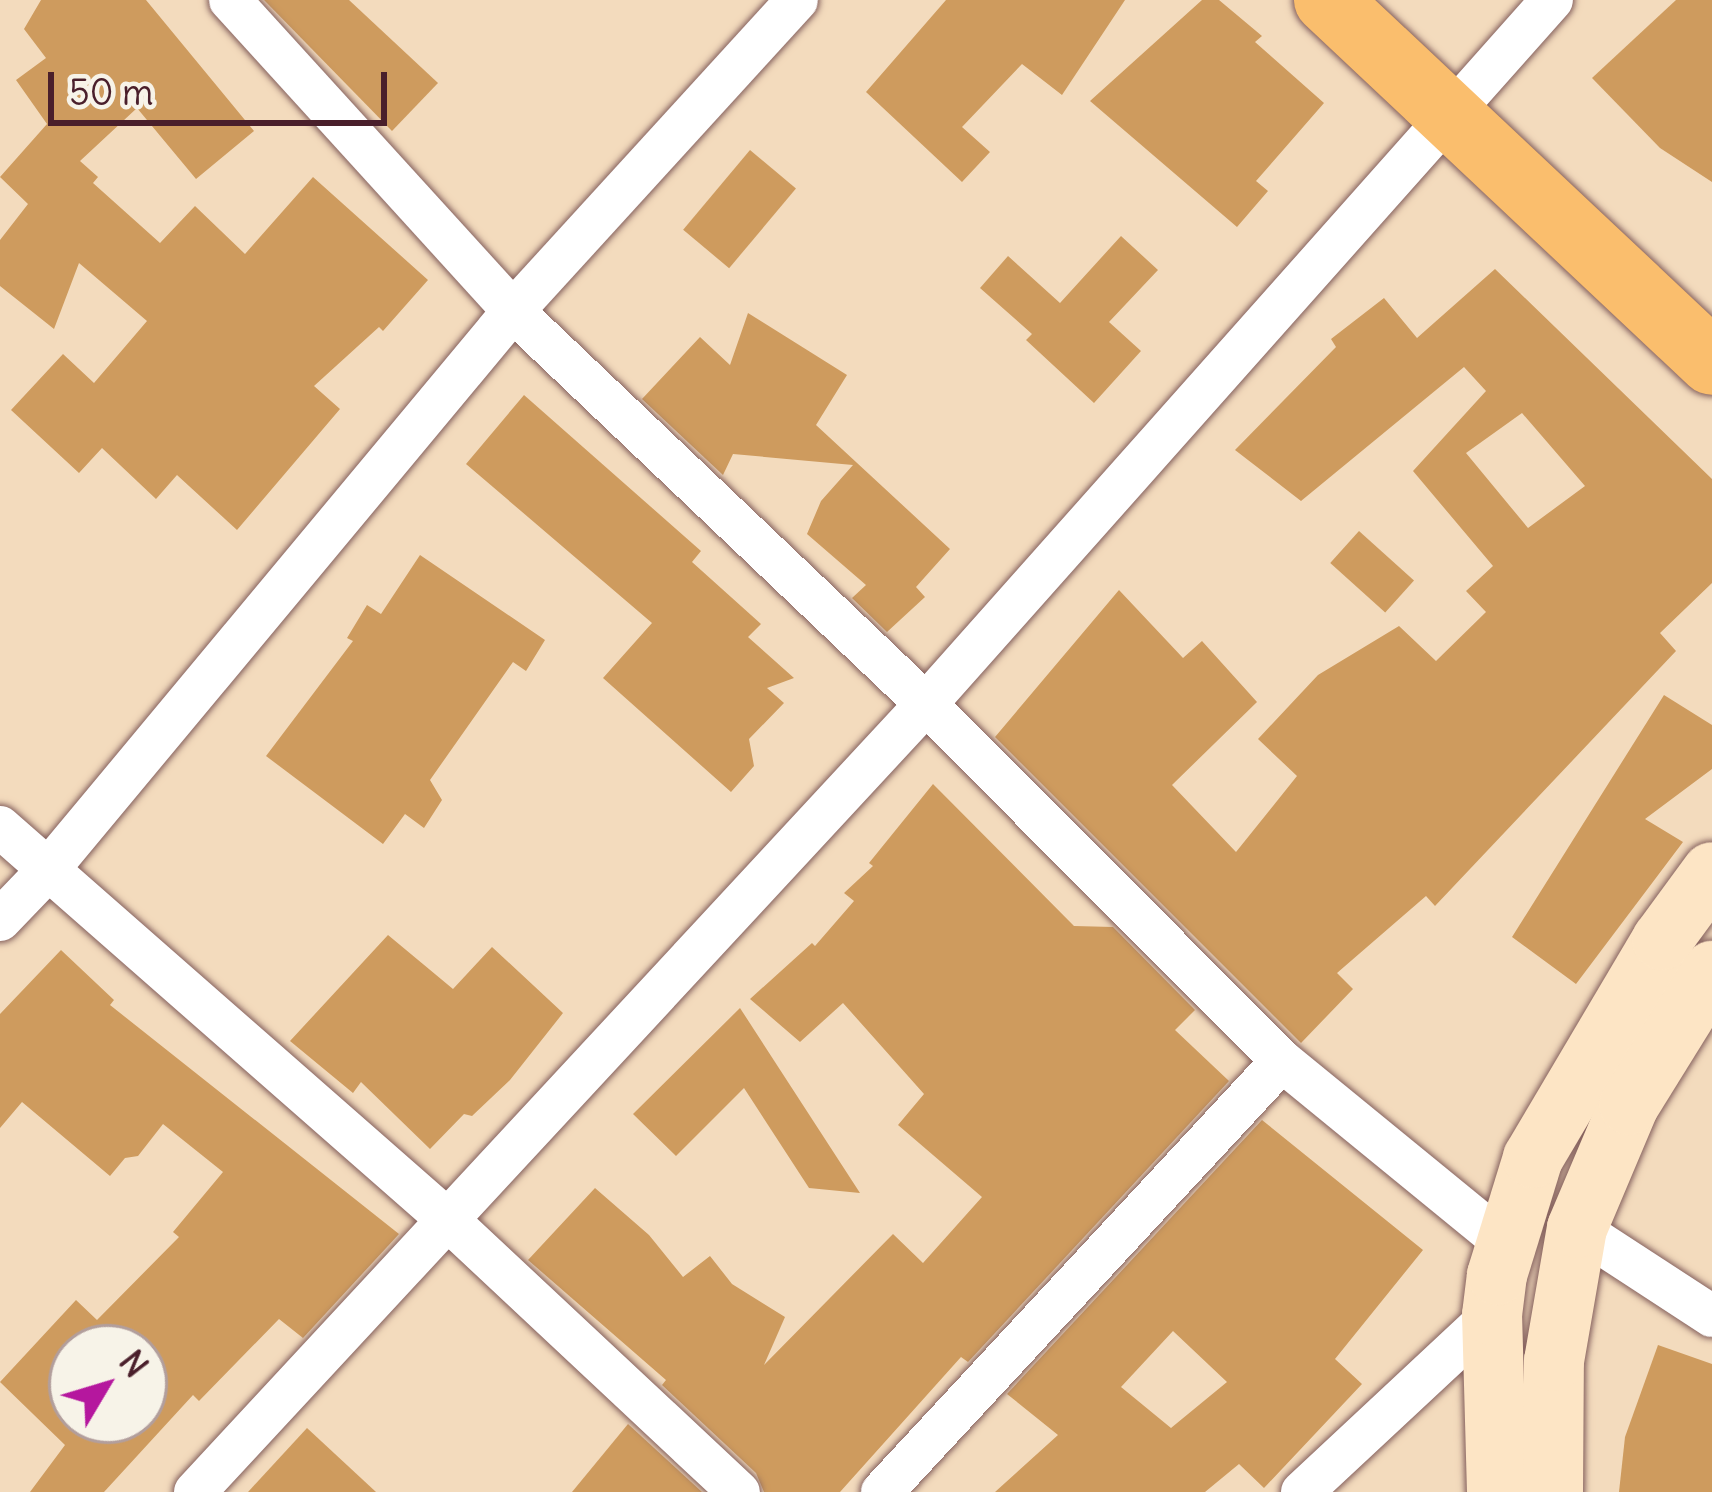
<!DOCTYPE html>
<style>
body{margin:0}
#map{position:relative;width:1712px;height:1492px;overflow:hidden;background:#f3dbbd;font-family:Delius,sans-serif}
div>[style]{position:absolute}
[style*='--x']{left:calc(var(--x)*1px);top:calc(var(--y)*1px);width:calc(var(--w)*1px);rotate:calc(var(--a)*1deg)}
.building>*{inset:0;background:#ce9b5e;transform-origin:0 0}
.roads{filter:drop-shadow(0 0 3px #85615e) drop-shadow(0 0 3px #85615e)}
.street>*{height:42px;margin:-21px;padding:0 21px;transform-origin:21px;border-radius:21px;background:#fff}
.secondary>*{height:60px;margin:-30px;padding:0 30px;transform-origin:30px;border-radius:30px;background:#fde5c5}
.primary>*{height:66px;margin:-33px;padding:0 33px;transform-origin:33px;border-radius:33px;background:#fabe6d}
span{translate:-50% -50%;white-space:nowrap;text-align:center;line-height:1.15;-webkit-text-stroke:9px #f7f3e8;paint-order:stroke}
.north{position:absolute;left:48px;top:1324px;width:120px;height:120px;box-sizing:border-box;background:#f7f3e8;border:3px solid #b29e9c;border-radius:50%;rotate:52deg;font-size:33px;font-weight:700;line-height:48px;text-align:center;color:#4a1f2b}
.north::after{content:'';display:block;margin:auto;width:42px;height:54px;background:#b5179e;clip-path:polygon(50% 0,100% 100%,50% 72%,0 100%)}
.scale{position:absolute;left:48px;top:72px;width:339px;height:54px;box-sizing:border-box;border:6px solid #4a1f2b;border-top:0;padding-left:15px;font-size:36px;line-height:42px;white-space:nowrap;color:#4a1f2b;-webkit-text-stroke:9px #f7f3e8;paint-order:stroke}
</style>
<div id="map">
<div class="building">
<i style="clip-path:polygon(41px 0,146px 0,254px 131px,196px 179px,137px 108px,80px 161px,98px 177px,93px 183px,160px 243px,195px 206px,245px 254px,313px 177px,428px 280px,383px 331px,379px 327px,314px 386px,340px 409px,237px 530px,177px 475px,156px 499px,102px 448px,79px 473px,11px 410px,63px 354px,94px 383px,147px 321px,79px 263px,54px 329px,0 286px,0 240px,28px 204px,0 177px,47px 124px,16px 80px,46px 58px,24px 29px)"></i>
<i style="clip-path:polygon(264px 0,349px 0,438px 83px,392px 131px)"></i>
<i style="clip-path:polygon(946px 0,1125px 0,1062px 95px,1022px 64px,962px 127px,990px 152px,962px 182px,866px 92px)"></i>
<i style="clip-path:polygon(1202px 0,1219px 0,1262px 36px,1255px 42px,1324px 103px,1256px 181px,1268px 191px,1237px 227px,1090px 101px)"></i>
<i style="clip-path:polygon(1676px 0,1712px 0,1712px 182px,1660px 148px,1592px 78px)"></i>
<i style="left:750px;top:150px;width:60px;height:104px;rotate:40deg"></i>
<i style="clip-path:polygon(1121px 236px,1158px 270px,1109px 322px,1141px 351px,1094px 403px,1026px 340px,1032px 334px,980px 288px,1008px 256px,1060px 303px)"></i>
<i style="clip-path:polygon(evenodd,1495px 269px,1712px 479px,1712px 583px,1660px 633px,1676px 651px,1435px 906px,1426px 896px,1337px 973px,1353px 989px,1301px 1043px,995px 737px,1119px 590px,1183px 658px,1202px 641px,1257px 702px,1172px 785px,1236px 852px,1297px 776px,1258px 739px,1318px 675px,1399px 626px,1436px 661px,1486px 612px,1466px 591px,1493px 566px,1413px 471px,1486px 391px,1464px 367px,1301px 501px,1235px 450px,1336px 347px,1331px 339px,1384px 298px,1417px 338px,1495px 269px,1522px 413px,1585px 486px,1528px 528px,1466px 453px,1522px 413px)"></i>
<i style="clip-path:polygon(748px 313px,847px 375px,816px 425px,950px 549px,916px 587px,925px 597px,887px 632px,852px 598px,866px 585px,807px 534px,821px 501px,853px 465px,733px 454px,723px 475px,642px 399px,700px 337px,730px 365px)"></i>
<i style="clip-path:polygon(524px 395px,701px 551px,692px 562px,761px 624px,748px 637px,794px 678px,767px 688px,784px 703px,749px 739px,754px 766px,731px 792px,603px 678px,652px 623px,466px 464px)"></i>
<i style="left:1359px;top:531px;width:74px;height:43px;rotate:42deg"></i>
<i style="clip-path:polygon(420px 555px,545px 640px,526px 671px,513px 662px,430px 780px,442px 800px,424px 828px,405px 814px,383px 844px,266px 756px,353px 641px,347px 638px,367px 605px,381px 614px)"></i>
<i style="clip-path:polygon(1664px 695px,1712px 725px,1712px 769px,1645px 819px,1683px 842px,1576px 984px,1512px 937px)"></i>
<i style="clip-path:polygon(933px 784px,1074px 926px,1113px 927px,1195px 1010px,1175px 1030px,1229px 1081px,968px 1362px,961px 1357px,840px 1492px,764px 1492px,756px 1473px,662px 1385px,666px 1380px,528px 1260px,595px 1188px,649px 1235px,683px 1277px,710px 1256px,732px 1284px,785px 1317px,764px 1365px,893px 1234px,923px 1263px,982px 1197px,898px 1125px,924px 1094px,843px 1003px,800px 1042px,750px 999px,812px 943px,815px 946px,854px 901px,844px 893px,873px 866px,869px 863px)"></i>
<i style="clip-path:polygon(388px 935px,453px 989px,492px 947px,563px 1013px,510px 1080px,472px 1116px,464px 1114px,430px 1149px,361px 1082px,353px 1093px,290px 1041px)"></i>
<i style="clip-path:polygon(evenodd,61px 950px,114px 1000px,110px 1005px,399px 1234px,303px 1338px,279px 1319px,199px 1401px,193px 1395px,104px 1492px,30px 1492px,65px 1445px,0 1382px,76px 1300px,97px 1320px,179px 1237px,173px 1232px,223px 1172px,163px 1124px,138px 1156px,125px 1158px,110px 1176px,22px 1102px,0 1128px,0 1014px,61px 950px,72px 1348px,144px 1348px,144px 1420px,72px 1420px,72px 1348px)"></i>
<i style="clip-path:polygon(740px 1008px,860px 1193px,809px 1188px,744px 1088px,676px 1156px,633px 1114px)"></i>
<i style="clip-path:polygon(evenodd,1262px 1120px,1423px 1250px,1335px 1359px,1362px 1384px,1264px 1488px,1239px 1464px,1205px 1492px,995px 1492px,1058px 1435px,1007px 1394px,1262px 1120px,1173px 1331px,1227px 1382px,1171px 1428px,1121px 1387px,1173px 1331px)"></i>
<i style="clip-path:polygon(1658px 1345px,1712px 1364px,1712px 1492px,1619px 1492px,1625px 1437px)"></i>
<i style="clip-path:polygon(628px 1424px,702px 1492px,572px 1492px)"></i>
<i style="clip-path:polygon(307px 1428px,376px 1492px,248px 1492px)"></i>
</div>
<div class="roads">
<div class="street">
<i style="--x:230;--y:0;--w:420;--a:47.7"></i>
<i style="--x:513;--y:311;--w:570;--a:43.58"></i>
<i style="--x:926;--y:704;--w:504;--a:45.08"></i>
<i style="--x:1282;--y:1061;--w:291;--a:39.3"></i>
<i style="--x:0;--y:827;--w:597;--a:41.27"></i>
<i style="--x:449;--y:1221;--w:397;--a:43.1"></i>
<i style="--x:0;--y:920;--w:68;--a:-46.2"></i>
<i style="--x:47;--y:871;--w:729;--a:-50.23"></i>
<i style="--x:513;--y:311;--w:421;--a:-47.6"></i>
<i style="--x:1577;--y:1228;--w:161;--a:33.1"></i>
<i style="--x:195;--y:1492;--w:1075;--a:-47.15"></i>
<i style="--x:926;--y:704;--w:942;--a:-48.36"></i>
<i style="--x:882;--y:1492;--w:588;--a:-47.14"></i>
<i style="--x:1302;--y:1492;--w:260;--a:-43"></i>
</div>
<div class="secondary">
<i style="--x:1497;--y:1492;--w:177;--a:-91.6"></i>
<i style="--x:1492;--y:1315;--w:40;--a:-82.9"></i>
<i style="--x:1497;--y:1275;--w:122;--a:-72.9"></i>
<i style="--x:1533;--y:1158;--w:253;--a:-59.4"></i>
<i style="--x:1662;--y:940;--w:84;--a:-53.7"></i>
<i style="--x:1553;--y:1492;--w:131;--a:-89.6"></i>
<i style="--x:1554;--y:1361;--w:135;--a:-80.2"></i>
<i style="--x:1577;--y:1228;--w:134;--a:-67.1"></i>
<i style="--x:1629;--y:1105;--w:158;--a:-58.2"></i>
</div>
<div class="primary">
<i style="--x:1327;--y:0;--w:528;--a:43.24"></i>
</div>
</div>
<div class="north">N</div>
<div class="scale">50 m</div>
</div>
